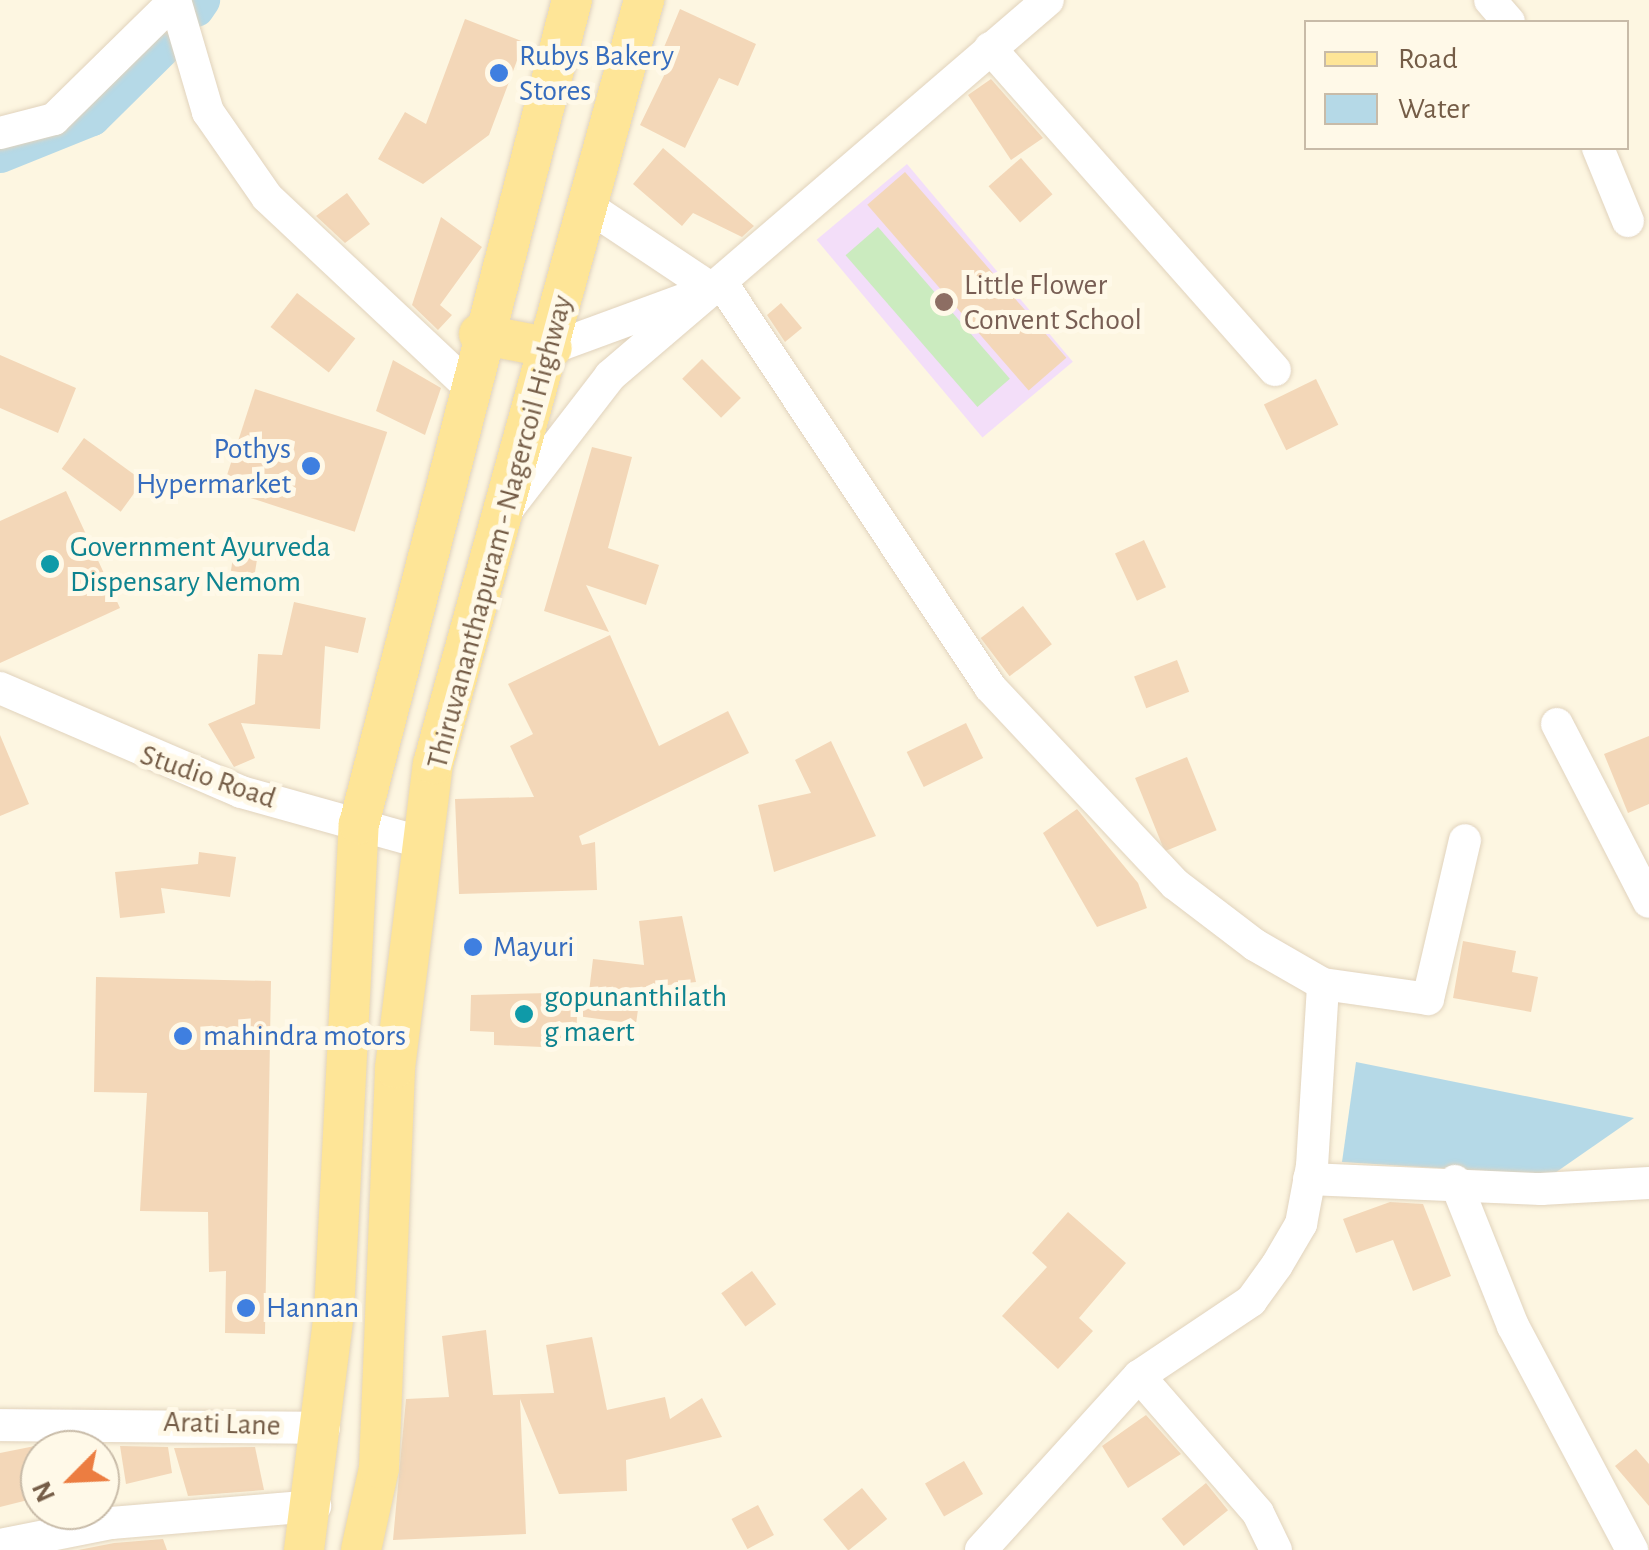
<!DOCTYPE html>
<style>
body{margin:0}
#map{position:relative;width:1649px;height:1550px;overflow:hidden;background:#fdf6e1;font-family:"Alegreya Sans",sans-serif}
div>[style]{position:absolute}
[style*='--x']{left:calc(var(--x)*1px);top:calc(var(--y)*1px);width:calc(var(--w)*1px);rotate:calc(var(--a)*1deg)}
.education>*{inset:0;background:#f3def9;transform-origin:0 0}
.green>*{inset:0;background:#cbebbf;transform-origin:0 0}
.water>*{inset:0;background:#b5d9e7}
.canal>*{height:35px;margin:-17.5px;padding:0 17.5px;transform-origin:17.5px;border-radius:17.5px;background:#b5d9e7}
.building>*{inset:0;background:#f3d7b8;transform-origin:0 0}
.roads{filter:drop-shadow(0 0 2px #e1d3bd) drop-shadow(0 0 2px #e1d3bd)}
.minor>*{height:32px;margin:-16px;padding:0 16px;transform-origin:16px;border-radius:16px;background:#fff}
.major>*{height:40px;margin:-20px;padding:0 20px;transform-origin:20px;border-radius:20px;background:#fee597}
.dots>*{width:28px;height:28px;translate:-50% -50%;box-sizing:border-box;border:5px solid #fff9e8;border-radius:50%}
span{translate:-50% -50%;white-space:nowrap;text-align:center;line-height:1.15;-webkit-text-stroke:10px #fff9e8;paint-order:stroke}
.shop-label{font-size:30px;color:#366cbe}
.left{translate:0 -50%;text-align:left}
.right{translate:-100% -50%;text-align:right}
.education-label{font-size:30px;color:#785e54}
.street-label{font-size:30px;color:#755d47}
.culture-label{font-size:30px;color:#0d838f}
.legend{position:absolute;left:1304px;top:20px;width:325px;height:130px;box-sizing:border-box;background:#fff9e8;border:2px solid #c8bba8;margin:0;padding:12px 18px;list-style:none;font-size:30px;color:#755d47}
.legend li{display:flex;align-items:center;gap:20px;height:50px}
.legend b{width:50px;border:2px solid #c8bba8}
.north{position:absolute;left:20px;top:1430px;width:100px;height:100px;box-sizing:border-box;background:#fff9e8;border:2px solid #c8bba8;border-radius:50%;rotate:246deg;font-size:28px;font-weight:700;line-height:40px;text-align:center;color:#755d47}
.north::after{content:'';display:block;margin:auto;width:35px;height:45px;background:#ec7d41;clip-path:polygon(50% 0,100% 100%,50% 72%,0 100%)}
</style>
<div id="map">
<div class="education">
<i style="left:907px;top:164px;width:258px;height:118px;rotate:50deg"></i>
</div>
<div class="green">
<i style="left:878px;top:227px;width:201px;height:43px;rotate:49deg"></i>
</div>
<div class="water">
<i style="clip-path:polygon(1356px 1062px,1634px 1118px,1552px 1175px,1342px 1162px)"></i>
</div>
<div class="canal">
<i style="--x:196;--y:9;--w:11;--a:-56"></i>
<i style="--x:0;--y:155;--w:99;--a:-21.9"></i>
<i style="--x:92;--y:118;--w:117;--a:-44.7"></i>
</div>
<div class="building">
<i style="clip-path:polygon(680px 9px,756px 44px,738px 86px,719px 78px,685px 148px,640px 125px,673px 57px,662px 52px)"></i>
<i style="clip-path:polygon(465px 19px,524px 42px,489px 135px,423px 184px,378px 159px,405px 112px,426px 124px)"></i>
<i style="clip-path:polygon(991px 79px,1043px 138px,1011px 160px,968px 95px)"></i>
<i style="clip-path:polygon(663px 148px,754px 226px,742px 237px,693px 213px,682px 226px,633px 184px)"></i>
<i style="left:1021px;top:158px;width:48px;height:43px;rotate:49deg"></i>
<i style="left:905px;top:172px;width:246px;height:50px;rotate:49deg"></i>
<i style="clip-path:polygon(347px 193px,370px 224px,345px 243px,316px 216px)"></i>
<i style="clip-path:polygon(441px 217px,482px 247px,440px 305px,452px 315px,438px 330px,412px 305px)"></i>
<i style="left:297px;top:293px;width:74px;height:43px;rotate:38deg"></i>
<i style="clip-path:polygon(781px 303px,802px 328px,785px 342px,767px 315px)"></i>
<i style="clip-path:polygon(0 355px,76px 388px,58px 433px,0 408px)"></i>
<i style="left:702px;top:359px;width:55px;height:28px;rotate:45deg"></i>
<i style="clip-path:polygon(393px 360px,441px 388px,425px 435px,376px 411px)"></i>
<i style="left:1316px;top:379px;width:51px;height:58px;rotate:64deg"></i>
<i style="left:255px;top:389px;width:139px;height:105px;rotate:18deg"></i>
<i style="left:84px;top:438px;width:73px;height:38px;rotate:36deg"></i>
<i style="clip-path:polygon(592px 447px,632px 457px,608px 548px,659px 565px,646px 605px,586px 585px,609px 632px,544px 611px)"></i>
<i style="clip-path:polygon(66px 491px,120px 608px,0 663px,0 521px)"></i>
<i style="left:1144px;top:540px;width:52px;height:32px;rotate:65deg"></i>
<i style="left:235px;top:545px;width:24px;height:26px;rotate:9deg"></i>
<i style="clip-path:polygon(294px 602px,366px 618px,358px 653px,325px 646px,320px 729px,241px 723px,255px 758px,234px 767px,208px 724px,255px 704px,258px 654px,282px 655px)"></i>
<i style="left:1023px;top:606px;width:48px;height:53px;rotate:53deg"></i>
<i style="clip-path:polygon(610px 635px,659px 746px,728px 711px,749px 753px,579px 836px,582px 845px,595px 842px,597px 890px,459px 894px,455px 799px,534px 797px,510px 746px,533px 734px,508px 684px)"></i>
<i style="left:1177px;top:660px;width:34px;height:46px;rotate:69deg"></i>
<i style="left:966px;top:723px;width:39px;height:66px;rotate:64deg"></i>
<i style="clip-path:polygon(0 735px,29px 804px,0 816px)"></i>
<i style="clip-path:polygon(1649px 736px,1649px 804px,1628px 813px,1604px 754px)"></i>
<i style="clip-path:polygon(831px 741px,876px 836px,774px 872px,758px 805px,811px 793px,795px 760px)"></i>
<i style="left:1187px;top:757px;width:79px;height:56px;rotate:68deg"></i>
<i style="clip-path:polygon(1077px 809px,1138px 883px,1147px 908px,1097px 927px,1043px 833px)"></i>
<i style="clip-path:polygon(199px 852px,236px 857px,230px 897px,161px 888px,165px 913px,120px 918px,115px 872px,198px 864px)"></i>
<i style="clip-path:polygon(682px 916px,696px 982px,641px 988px,636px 1024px,577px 1016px,576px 1040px,542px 1039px,542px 1047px,494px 1045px,494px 1032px,470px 1031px,471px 995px,589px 992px,593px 959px,644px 965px,639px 921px)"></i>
<i style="clip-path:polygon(1463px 941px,1516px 951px,1512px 972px,1538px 977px,1531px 1012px,1453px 998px)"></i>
<i style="clip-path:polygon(96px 977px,271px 981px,265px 1334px,225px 1333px,226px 1271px,209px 1272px,208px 1212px,140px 1211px,147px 1093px,94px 1092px)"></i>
<i style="clip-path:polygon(1390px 1202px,1423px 1204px,1451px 1276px,1413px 1291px,1393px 1240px,1356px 1253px,1343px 1219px)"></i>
<i style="clip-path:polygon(1068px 1212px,1126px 1263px,1079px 1318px,1093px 1331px,1058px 1369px,1002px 1316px,1047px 1267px,1032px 1253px)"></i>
<i style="left:752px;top:1271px;width:41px;height:38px;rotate:54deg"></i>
<i style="clip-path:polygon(486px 1330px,493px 1395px,554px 1393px,546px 1345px,592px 1337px,607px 1410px,665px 1397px,670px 1419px,702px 1398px,722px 1437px,626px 1460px,627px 1491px,559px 1494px,520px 1399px,526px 1534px,393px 1540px,406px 1399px,449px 1397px,442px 1336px)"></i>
<i style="clip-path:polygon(1146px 1415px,1181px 1454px,1128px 1488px,1102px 1446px)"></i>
<i style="clip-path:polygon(40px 1445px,40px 1497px,0 1507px,0 1453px)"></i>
<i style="clip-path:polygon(120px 1446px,168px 1447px,172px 1473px,126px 1484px)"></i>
<i style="clip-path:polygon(255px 1447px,264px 1490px,188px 1496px,174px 1448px)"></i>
<i style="clip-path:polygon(1636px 1449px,1649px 1464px,1649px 1506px,1615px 1466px)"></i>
<i style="left:964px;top:1461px;width:38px;height:45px;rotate:60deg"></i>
<i style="left:1206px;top:1483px;width:35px;height:57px;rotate:51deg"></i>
<i style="left:862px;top:1488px;width:40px;height:50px;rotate:51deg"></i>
<i style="left:758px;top:1505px;width:34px;height:30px;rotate:62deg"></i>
<i style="clip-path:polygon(163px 1539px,167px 1550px,78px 1550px,114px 1543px)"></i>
</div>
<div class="roads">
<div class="minor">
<i style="--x:175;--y:0;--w:117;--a:73.6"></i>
<i style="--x:208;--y:112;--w:103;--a:55.2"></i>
<i style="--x:267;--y:197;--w:273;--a:43.2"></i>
<i style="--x:1490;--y:0;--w:29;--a:49"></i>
<i style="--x:990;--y:48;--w:430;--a:48.5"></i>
<i style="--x:0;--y:133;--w:56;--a:-14.5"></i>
<i style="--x:54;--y:119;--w:170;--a:-44.5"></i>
<i style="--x:1598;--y:148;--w:79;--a:67.7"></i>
<i style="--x:721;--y:282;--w:486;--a:56.4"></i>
<i style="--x:990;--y:687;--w:270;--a:46.8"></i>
<i style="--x:1175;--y:884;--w:101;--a:37.3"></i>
<i style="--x:1255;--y:945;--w:78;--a:29.8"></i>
<i style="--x:1323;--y:984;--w:106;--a:8.1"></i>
<i style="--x:1428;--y:999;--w:163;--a:-76.9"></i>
<i style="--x:552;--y:348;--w:171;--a:-20.2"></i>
<i style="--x:712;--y:289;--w:443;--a:-40.7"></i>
<i style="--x:510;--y:506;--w:164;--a:-52.4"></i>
<i style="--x:610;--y:376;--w:134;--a:-40.5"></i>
<i style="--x:712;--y:289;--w:151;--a:-146.3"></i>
<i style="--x:0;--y:688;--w:262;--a:23.3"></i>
<i style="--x:241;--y:792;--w:190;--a:15.6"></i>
<i style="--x:1557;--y:724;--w:200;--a:62.7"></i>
<i style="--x:1309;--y:1179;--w:232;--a:2.5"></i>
<i style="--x:1541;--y:1189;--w:108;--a:-3.2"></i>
<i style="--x:1455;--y:1181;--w:156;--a:68.2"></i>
<i style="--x:1513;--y:1326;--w:254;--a:62"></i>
<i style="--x:1139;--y:1376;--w:181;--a:49"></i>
<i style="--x:1258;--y:1513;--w:41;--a:64.1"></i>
<i style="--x:0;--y:1425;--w:324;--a:0.5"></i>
<i style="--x:0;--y:1545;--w:113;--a:-11.2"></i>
<i style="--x:111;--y:1523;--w:205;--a:-4.8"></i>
<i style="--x:981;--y:1550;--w:235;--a:-47.8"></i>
<i style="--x:1139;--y:1376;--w:135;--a:-33.8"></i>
<i style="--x:1251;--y:1301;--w:44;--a:-54.2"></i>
<i style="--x:1277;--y:1265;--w:48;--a:-59.7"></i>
<i style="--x:1301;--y:1224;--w:59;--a:-79.3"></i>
<i style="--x:1312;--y:1166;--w:182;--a:-86.5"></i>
</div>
<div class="major">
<i style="--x:479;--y:334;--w:74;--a:10.9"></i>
<i style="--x:304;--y:1550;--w:240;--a:-82.8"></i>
<i style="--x:334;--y:1312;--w:489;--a:-87.1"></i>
<i style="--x:359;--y:824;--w:851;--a:-75.51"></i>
<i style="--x:361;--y:1550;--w:84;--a:-77.6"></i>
<i style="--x:379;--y:1468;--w:400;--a:-87.7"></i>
<i style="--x:395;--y:1068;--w:306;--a:-82.9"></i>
<i style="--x:433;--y:764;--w:793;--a:-74.56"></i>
</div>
</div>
<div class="dots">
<i style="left:499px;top:73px;background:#3f7fe0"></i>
<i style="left:944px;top:302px;background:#8d6e63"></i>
<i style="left:311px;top:466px;background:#3f7fe0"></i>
<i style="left:50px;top:564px;background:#0f9aa8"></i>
<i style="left:473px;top:947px;background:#3f7fe0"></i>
<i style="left:524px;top:1014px;background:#0f9aa8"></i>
<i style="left:183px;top:1036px;background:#3f7fe0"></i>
<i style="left:246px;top:1308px;background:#3f7fe0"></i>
</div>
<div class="shop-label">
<span class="left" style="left:519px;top:73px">Rubys Bakery<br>Stores</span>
<span class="right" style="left:291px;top:466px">Pothys<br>Hypermarket</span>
<span class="left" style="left:493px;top:947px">Mayuri</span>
<span class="left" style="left:203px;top:1036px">mahindra motors</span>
<span class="left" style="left:266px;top:1308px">Hannan</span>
</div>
<div class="education-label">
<span class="left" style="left:964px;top:302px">Little Flower<br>Convent School</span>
</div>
<div class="street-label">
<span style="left:500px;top:532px;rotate:-75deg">Thiruvananthapuram - Nagercoil Highway</span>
<span style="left:208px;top:777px;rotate:19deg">Studio Road</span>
<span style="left:222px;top:1424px;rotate:2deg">Arati Lane</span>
</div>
<div class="culture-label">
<span class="left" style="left:70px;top:564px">Government Ayurveda<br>Dispensary Nemom</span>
<span class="left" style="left:544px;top:1014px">gopunanthilath<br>g maert</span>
</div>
<ul class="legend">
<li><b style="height:12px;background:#fee597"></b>Road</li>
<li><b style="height:28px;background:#b5d9e7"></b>Water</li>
</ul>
<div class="north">N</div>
</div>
